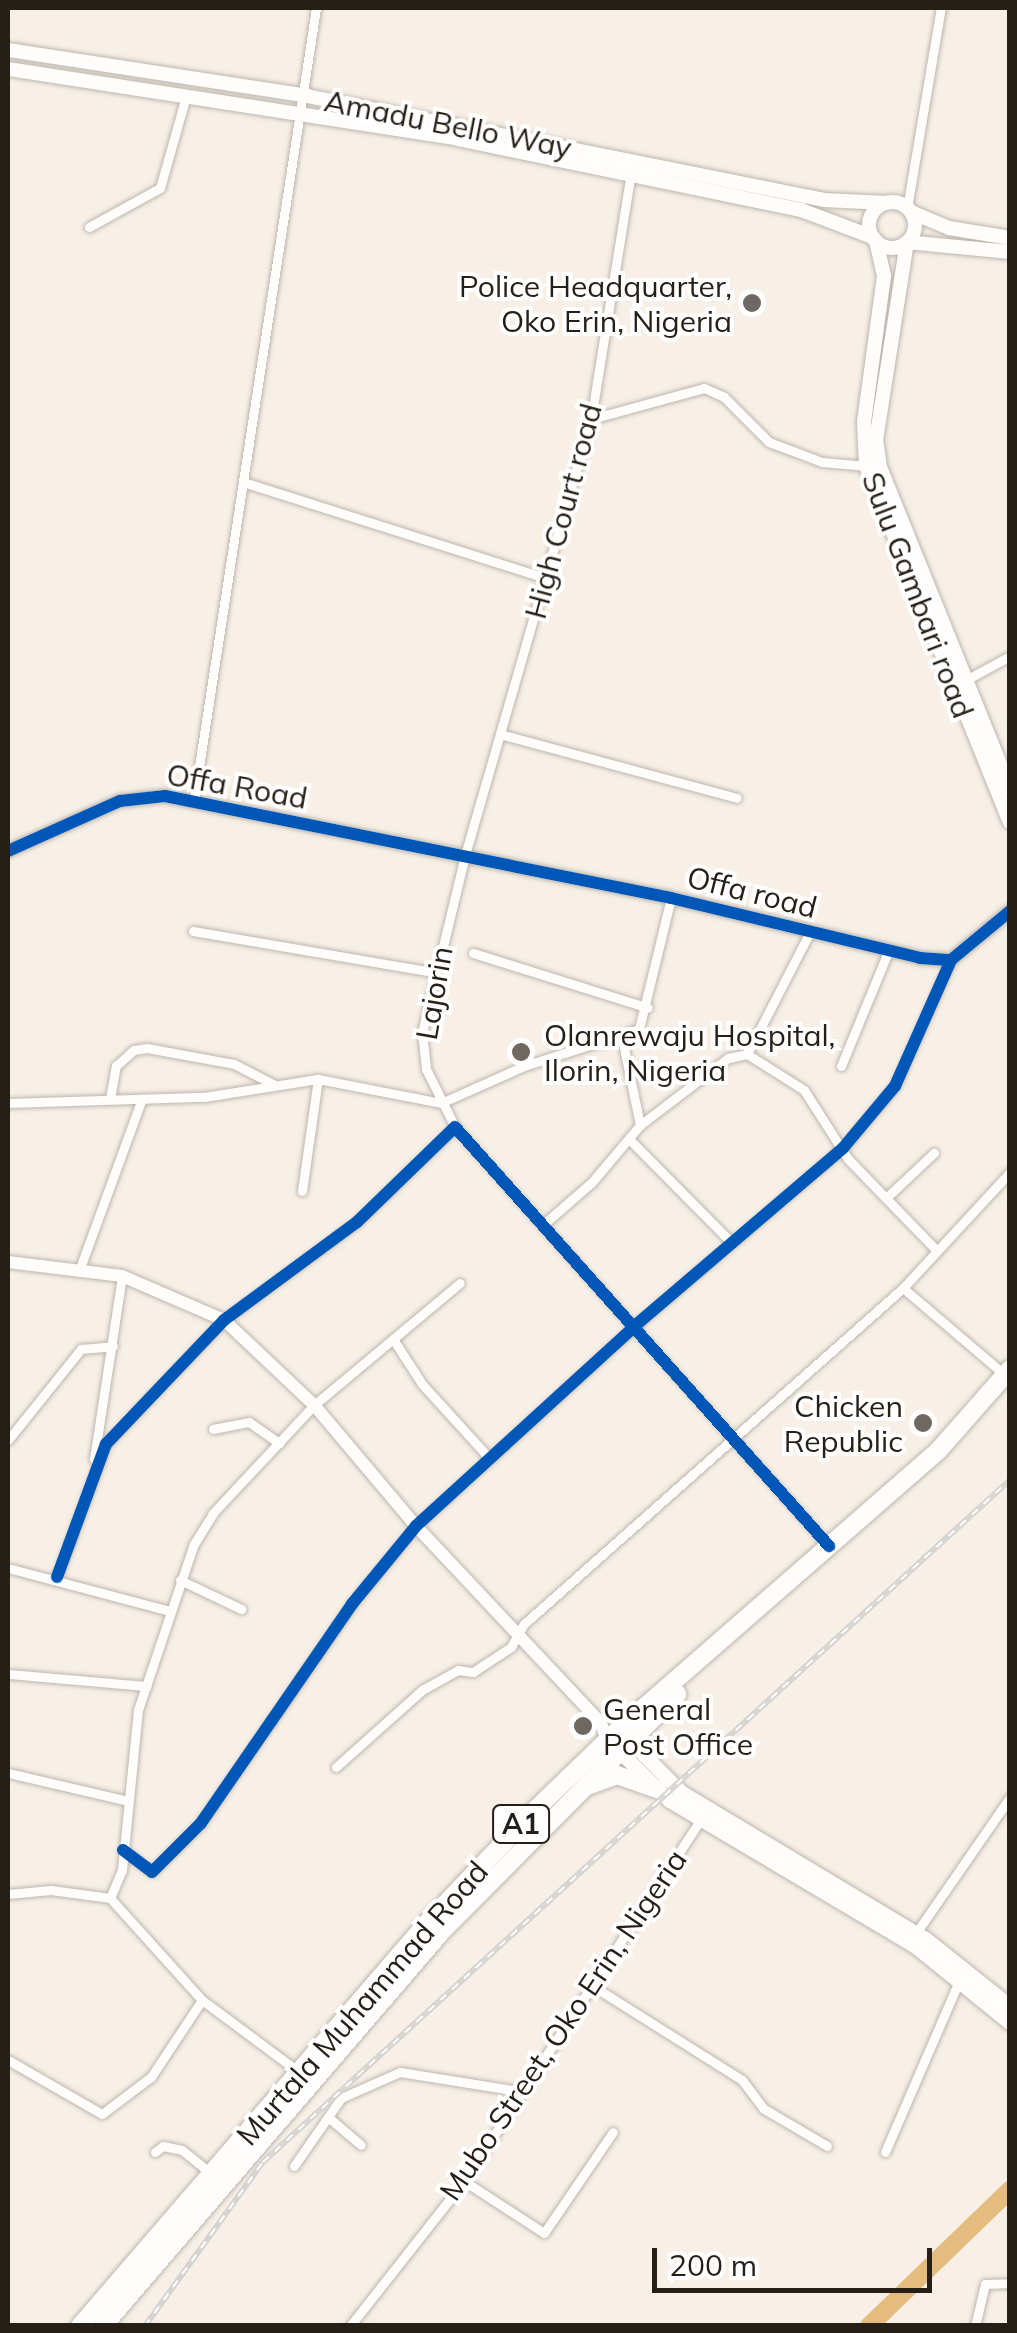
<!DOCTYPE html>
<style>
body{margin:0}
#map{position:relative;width:1017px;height:2333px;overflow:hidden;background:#f8f0e7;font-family:Mulish,sans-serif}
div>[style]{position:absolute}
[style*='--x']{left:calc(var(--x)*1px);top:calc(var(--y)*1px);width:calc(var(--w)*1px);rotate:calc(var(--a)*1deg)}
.river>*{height:18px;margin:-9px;padding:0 9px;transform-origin:9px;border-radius:9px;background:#e5bc7f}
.roads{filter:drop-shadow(0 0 2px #bcb6ae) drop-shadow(0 0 2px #bcb6ae)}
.street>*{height:9px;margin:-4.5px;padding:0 4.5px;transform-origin:4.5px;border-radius:4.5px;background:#fefdfb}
.secondary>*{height:12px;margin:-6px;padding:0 6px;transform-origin:6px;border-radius:6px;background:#fefdfb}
.primary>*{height:14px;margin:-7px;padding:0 7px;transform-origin:7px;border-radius:7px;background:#fefdfb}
.primary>.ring{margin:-7px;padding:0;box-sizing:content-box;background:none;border:14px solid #fefdfb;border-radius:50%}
.highway>*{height:18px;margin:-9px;padding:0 9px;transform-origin:9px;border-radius:9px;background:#fefdfb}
.rail>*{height:6px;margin-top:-3px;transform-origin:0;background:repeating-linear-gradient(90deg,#fff 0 8px,#d6d4d1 0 16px);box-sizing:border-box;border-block:2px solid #d6d4d1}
.cycleway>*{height:12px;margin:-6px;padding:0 6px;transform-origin:6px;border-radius:6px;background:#0057b8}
.dots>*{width:28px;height:28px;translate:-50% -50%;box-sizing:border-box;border:5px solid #fff;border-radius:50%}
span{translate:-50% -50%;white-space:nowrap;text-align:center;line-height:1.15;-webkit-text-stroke:8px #fff;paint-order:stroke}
.shield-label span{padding:2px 8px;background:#fff;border:2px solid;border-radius:8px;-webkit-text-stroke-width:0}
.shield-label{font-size:28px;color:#251f17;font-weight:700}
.street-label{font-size:30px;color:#251f17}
.poi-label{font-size:30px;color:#251f17}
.right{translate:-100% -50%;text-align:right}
.left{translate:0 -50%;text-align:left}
.frame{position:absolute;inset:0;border:10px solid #251f17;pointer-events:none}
.scale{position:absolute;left:652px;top:2248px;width:280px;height:45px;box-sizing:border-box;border:5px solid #251f17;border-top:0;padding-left:12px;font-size:30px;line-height:35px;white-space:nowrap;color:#251f17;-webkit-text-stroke:8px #fff;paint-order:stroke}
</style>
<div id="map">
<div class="river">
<i style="--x:869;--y:2326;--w:196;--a:-44"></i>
</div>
<div class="roads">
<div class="street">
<i style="--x:907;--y:208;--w:203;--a:-80.4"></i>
<i style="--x:89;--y:227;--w:81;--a:-28.8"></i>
<i style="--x:160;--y:188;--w:96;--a:-74.2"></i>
<i style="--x:591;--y:419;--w:117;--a:-15.3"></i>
<i style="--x:704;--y:388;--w:22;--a:24"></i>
<i style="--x:724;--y:397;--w:64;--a:45"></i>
<i style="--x:769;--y:442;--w:57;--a:20.7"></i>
<i style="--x:822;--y:462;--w:45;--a:5.1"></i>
<i style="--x:243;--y:482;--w:317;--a:17.6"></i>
<i style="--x:964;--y:681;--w:52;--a:-28.5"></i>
<i style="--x:500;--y:734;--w:245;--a:15.1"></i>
<i style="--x:194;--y:799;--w:800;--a:-81.23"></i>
<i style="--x:193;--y:931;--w:244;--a:9.7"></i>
<i style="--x:473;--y:953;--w:183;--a:17.4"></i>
<i style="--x:622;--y:1038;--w:89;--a:78.3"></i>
<i style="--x:747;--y:1054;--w:137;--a:-62.7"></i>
<i style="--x:841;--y:1066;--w:123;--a:-67.6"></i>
<i style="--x:110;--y:1099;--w:34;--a:-80"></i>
<i style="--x:116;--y:1066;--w:24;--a:-42"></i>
<i style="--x:134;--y:1050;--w:13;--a:-9"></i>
<i style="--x:147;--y:1048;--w:88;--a:10.4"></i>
<i style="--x:234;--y:1064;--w:46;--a:27.1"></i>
<i style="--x:8;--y:1103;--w:196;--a:-1.8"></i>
<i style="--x:204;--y:1097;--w:115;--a:-9"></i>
<i style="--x:318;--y:1079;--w:125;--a:11"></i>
<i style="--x:441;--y:1103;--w:91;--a:-24"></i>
<i style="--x:524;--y:1066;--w:121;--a:-17.8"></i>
<i style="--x:639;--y:1029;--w:135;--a:-76.3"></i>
<i style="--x:455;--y:1127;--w:65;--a:-116.6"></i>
<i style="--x:426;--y:1069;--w:36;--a:-96"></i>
<i style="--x:422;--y:1033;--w:183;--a:-76.4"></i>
<i style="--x:465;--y:855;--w:454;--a:-73.9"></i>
<i style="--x:591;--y:419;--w:249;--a:-80.8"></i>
<i style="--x:629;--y:1139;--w:146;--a:45.3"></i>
<i style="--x:302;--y:1191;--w:113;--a:-81.9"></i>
<i style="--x:886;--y:1198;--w:66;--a:-43.2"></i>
<i style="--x:545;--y:1223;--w:62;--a:-41.1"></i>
<i style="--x:592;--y:1182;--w:75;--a:-49.9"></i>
<i style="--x:640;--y:1125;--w:111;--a:-37.3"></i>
<i style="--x:728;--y:1058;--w:19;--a:-12"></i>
<i style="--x:747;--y:1054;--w:67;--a:32.3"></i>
<i style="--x:804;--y:1090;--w:82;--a:57.5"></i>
<i style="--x:848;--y:1159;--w:128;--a:45.9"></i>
<i style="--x:80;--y:1268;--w:180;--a:-69.9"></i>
<i style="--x:903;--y:1288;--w:134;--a:40.5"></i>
<i style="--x:393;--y:1339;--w:54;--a:57.2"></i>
<i style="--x:422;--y:1384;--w:101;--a:47.8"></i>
<i style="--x:213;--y:1429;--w:37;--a:-11"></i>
<i style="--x:249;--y:1422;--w:37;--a:35"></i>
<i style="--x:8;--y:1440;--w:117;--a:-51.3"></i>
<i style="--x:81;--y:1349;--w:32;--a:-5"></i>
<i style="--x:94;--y:1459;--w:185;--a:-81.3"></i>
<i style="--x:8;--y:1568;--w:168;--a:14.9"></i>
<i style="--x:57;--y:1577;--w:142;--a:-69.8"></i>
<i style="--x:106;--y:1444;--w:171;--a:-46.4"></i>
<i style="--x:224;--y:1320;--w:165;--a:-36.4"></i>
<i style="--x:357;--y:1222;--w:136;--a:-44.1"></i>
<i style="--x:455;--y:1127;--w:562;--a:48.25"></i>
<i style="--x:180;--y:1580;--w:68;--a:25.4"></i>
<i style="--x:8;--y:1674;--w:139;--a:5"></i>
<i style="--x:336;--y:1767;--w:115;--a:-41.8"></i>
<i style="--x:422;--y:1690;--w:41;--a:-29.1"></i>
<i style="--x:458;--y:1670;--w:15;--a:8"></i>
<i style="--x:473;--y:1672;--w:45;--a:-33.3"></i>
<i style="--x:511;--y:1647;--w:26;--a:-61"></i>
<i style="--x:524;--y:1624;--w:506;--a:-41.56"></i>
<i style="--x:903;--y:1288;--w:158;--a:-47.3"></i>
<i style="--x:8;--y:1773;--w:123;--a:13.1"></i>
<i style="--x:123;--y:1850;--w:36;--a:37"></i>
<i style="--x:152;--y:1872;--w:69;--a:-45"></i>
<i style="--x:201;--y:1823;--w:266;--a:-55.4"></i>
<i style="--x:352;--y:1604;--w:101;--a:-50.6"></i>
<i style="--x:416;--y:1526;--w:299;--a:-42.4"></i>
<i style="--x:637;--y:1324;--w:271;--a:-40.5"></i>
<i style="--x:843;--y:1148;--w:81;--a:-50"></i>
<i style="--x:895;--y:1086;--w:138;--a:-66"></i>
<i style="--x:8;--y:1894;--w:43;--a:-5.3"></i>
<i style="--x:51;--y:1890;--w:60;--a:7.7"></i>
<i style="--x:110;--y:1898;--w:137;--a:48"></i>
<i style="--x:202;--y:2000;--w:121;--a:36.6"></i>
<i style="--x:110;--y:1898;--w:30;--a:-67"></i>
<i style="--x:122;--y:1870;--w:161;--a:-84.3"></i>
<i style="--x:138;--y:1710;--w:175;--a:-71.4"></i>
<i style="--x:194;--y:1544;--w:36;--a:-58"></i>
<i style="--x:213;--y:1513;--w:148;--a:-46.9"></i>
<i style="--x:314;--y:1405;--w:190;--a:-39.9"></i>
<i style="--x:916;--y:1933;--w:165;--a:-55.3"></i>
<i style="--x:588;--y:1983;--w:182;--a:32.2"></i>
<i style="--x:742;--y:2080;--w:36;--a:53"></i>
<i style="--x:764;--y:2109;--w:73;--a:30.4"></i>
<i style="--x:8;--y:2060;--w:108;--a:29.9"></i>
<i style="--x:102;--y:2114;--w:61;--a:-37.1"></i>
<i style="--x:151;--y:2077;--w:92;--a:-56.5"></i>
<i style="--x:328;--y:2117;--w:43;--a:40.3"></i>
<i style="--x:155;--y:2152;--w:10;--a:-37"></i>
<i style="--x:163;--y:2146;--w:19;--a:12"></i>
<i style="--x:182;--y:2150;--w:38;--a:39"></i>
<i style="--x:885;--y:2152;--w:186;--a:-66.6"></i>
<i style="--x:294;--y:2166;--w:83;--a:-55.3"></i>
<i style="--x:341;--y:2098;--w:64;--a:-23.8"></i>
<i style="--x:400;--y:2072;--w:120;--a:9.1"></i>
<i style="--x:464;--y:2181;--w:95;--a:33"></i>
<i style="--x:544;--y:2233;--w:122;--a:-55.7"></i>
<i style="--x:350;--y:2326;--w:184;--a:-51.8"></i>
<i style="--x:464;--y:2181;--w:433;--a:-56.8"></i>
<i style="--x:975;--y:2326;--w:43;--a:-76.6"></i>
<i style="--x:985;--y:2284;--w:25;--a:-2"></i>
</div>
<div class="secondary">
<i style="--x:8;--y:851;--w:123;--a:-24.1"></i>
<i style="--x:120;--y:801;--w:45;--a:-6.3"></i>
<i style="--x:165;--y:796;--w:516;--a:11.4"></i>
<i style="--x:671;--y:898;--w:256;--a:13.5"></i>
<i style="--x:920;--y:958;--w:31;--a:4"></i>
<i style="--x:951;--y:960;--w:77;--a:-39.7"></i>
<i style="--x:8;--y:1262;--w:115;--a:7"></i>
<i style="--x:122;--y:1276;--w:111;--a:23.3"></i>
<i style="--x:224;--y:1320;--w:124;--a:43.4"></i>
<i style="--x:314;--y:1405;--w:158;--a:49.9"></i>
<i style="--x:416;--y:1526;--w:270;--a:46.8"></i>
<i style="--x:601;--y:1723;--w:18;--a:71"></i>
</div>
<div class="primary">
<i style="--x:8;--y:50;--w:303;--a:8.7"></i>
<i style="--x:307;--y:96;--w:527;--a:11.37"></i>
<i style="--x:824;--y:200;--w:63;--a:2.7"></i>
<i style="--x:8;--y:69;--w:455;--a:8.8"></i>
<i style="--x:458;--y:139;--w:350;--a:11.7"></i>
<i style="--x:801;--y:210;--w:77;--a:20.6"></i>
<i class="ring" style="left:869px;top:202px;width:32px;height:32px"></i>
<i style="--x:911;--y:212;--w:41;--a:22.8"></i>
<i style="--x:949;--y:228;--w:62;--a:9.3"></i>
<i style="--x:876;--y:241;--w:36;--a:77"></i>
<i style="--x:884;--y:276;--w:147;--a:97.8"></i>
<i style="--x:864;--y:422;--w:44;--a:87.4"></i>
<i style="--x:866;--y:466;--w:384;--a:68"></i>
<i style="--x:1010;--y:252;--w:103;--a:-174.5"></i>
<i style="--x:907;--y:242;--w:199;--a:98.9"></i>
<i style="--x:876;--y:439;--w:28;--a:82"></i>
<i style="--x:880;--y:467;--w:347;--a:68"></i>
<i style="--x:624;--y:1735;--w:81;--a:45"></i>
<i style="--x:681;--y:1792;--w:286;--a:31"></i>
<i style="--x:926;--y:1939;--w:107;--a:38.6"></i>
<i style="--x:615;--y:1747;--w:77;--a:44.5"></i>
<i style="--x:670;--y:1801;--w:286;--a:30.7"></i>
<i style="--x:916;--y:1947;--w:121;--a:39"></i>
</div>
<div class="highway">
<i style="--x:587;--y:1786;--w:32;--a:-20"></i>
<i style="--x:617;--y:1775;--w:42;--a:19.3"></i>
<i style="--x:80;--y:2326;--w:530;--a:-49.28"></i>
<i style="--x:426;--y:1924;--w:155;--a:-46.3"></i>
<i style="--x:533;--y:1812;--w:118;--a:-44"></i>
<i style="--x:618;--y:1730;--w:425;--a:-41.1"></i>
<i style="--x:938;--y:1451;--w:109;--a:-48.7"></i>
<i style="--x:103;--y:2326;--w:521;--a:-49.36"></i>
<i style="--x:442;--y:1931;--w:334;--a:-45.2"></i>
</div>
</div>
<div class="rail">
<i style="--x:145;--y:2326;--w:202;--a:-54.3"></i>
<i style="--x:263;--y:2162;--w:1012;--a:-42.4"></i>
</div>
<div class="cycleway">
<i style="--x:8;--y:851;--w:123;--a:-24.1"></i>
<i style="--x:120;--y:801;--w:45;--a:-6.3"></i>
<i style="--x:165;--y:796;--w:516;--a:11.4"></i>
<i style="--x:671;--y:898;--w:256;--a:13.5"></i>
<i style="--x:920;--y:958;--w:31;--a:4"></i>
<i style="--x:951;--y:960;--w:77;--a:-39.7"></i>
<i style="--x:57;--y:1577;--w:142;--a:-69.8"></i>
<i style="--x:106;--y:1444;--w:171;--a:-46.4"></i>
<i style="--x:224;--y:1320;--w:165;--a:-36.4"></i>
<i style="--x:357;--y:1222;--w:136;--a:-44.1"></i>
<i style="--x:455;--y:1127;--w:562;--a:48.25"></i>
<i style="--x:123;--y:1850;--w:36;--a:37"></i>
<i style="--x:152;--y:1872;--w:69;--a:-45"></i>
<i style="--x:201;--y:1823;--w:266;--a:-55.4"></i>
<i style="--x:352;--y:1604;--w:101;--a:-50.6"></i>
<i style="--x:416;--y:1526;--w:299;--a:-42.4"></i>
<i style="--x:637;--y:1324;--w:271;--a:-40.5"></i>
<i style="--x:843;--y:1148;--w:81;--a:-50"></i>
<i style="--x:895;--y:1086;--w:138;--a:-66"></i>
</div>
<div class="dots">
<i style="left:752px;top:303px;background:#6f6860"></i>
<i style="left:521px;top:1052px;background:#6f6860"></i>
<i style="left:923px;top:1423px;background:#6f6860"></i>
<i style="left:583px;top:1726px;background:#6f6860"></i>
</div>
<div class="shield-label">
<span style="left:521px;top:1824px">A1</span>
</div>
<div class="street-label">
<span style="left:448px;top:124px;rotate:11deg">Amadu Bello Way</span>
<span style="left:563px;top:511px;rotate:-75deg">High Court road</span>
<span style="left:918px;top:595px;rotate:69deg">Sulu Gambari road</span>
<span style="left:237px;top:786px;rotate:10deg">Offa Road</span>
<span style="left:752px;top:892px;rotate:14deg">Offa road</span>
<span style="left:434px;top:993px;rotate:-80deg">Lajorin</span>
<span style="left:362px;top:2003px;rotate:-49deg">Murtala Muhammad Road</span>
<span style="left:563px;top:2025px;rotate:-56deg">Mubo Street, Oko Erin, Nigeria</span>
</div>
<div class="poi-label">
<span class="right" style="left:732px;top:303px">Police Headquarter,<br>Oko Erin, Nigeria</span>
<span class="left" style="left:544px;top:1052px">Olanrewaju Hospital,<br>Ilorin, Nigeria</span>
<span class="right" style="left:903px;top:1423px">Chicken<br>Republic</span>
<span class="left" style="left:603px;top:1726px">General<br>Post Office</span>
</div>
<div class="frame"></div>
<div class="scale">200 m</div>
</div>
